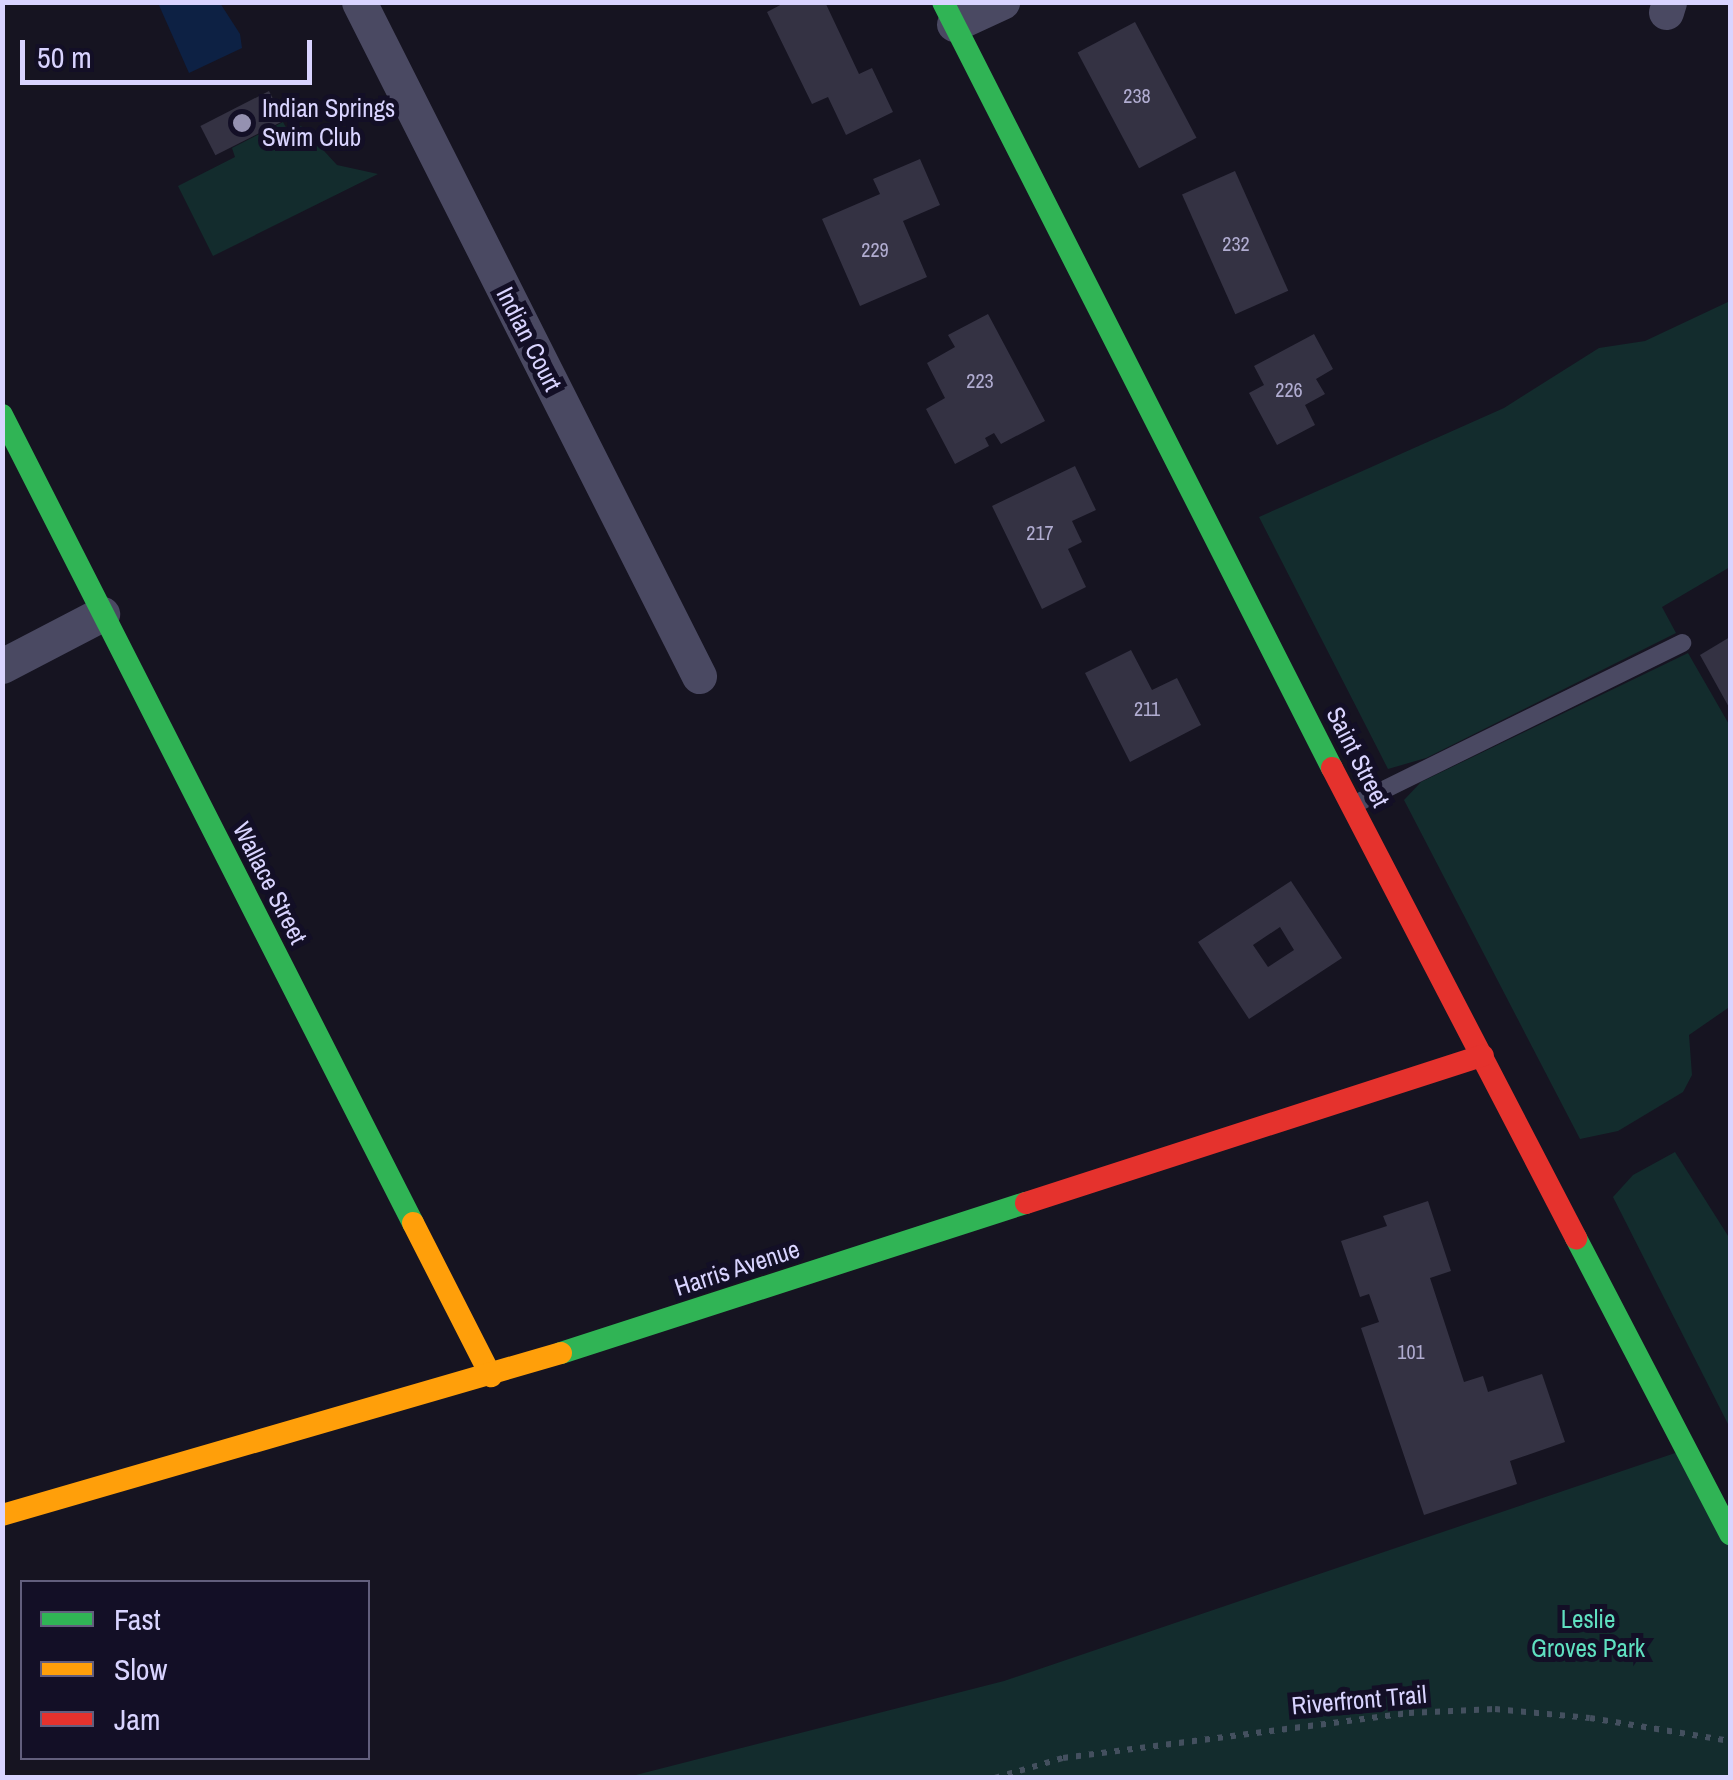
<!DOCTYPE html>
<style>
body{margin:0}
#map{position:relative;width:1733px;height:1780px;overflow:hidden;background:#161421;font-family:"Archivo Narrow",sans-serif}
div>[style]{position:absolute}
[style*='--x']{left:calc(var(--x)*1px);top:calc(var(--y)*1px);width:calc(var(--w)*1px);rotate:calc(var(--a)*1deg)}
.green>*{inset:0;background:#132c2d}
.water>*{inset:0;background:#0d2144}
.building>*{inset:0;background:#343243;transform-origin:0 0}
.path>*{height:6px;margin-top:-3px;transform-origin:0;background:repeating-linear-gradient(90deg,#44505f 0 5px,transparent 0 13px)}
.lane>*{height:18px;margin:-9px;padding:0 9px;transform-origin:9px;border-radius:9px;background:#4a4962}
.street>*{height:35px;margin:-17.5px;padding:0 17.5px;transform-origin:17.5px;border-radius:17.5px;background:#4a4962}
.fast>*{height:22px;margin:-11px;padding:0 11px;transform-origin:11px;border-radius:11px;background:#30b455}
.slow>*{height:22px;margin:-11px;padding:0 11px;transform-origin:11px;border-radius:11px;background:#ff9f0a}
.jam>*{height:22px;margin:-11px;padding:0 11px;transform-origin:11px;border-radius:11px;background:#e5322d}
.dots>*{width:28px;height:28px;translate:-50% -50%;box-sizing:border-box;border:5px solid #130f26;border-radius:50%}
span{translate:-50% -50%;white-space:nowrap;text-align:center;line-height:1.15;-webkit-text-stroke:10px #130f26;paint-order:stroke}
.number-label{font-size:20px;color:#b0acd0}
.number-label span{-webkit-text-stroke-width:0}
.poi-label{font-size:25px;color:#d9d4ff}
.left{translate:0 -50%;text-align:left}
.street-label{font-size:25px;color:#d9d4ff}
.park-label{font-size:25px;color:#5fe0c0}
.frame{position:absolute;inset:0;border:5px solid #d9d4ff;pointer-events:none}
.legend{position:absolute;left:20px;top:1580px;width:350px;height:180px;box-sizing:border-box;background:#130f26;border:2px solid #625e7d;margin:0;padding:12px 18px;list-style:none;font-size:30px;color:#d9d4ff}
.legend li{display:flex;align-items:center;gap:20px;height:50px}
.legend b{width:50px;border:2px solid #625e7d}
.scale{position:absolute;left:20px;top:40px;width:292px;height:45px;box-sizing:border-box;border:5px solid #d9d4ff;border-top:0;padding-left:12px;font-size:30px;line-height:35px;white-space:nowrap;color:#d9d4ff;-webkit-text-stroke:8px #130f26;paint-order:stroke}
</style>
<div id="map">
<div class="green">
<i style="clip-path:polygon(283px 122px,289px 133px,301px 126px,337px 165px,378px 174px,213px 256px,178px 186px,235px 157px,232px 148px)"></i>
<i style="clip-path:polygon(1730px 301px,1730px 567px,1662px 607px,1676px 633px,1426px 758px,1388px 769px,1259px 517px,1504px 408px,1599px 348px,1645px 341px)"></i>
<i style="clip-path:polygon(1688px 653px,1730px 726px,1730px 1011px,1728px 1008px,1689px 1035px,1692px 1075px,1683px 1092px,1618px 1131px,1580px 1139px,1404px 800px,1421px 782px)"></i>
<i style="clip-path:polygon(1675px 1152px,1730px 1239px,1730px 1428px,1613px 1197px,1633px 1175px)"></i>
<i style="clip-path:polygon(1687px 1449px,1730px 1534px,1730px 1777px,624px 1778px,1004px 1681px)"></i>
</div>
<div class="water">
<i style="clip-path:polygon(158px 3px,220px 3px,240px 34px,242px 48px,189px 73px)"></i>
</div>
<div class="building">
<i style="clip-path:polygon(786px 2px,825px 2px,859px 74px,872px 68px,893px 112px,846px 135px,828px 97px,812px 104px,767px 12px)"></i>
<i style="left:1135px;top:22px;width:131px;height:65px;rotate:62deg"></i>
<i style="left:269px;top:91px;width:33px;height:77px;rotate:63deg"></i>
<i style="clip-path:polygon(920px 159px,940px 205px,903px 221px,927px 277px,860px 306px,822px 219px,880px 194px,873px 179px)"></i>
<i style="left:1235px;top:171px;width:131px;height:58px;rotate:66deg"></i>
<i style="clip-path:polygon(988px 314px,1045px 421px,1001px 444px,994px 433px,985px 438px,989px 446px,955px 464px,926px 409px,945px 398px,927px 363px,955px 347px,948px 335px)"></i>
<i style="clip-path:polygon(1314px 334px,1333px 369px,1316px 379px,1325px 394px,1305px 405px,1315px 425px,1277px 445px,1249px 393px,1264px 385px,1254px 366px)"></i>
<i style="clip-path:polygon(1075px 466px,1096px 510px,1072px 521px,1082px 542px,1068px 549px,1086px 587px,1042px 609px,992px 506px)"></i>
<i style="clip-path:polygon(1730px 637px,1730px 709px,1700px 655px)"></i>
<i style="clip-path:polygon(1131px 650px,1152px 690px,1177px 678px,1201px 725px,1130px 762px,1085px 673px)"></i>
<i style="clip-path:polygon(evenodd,1291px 881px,1342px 958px,1249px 1019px,1198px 942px,1291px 881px,1280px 927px,1294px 950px,1268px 967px,1253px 945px,1280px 927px)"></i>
<i style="clip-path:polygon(1428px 1201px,1451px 1271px,1430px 1278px,1464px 1382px,1483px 1376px,1488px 1392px,1542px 1374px,1565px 1442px,1510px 1461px,1517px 1484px,1424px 1515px,1361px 1328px,1379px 1322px,1369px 1294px,1360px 1297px,1341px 1241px,1387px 1226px,1383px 1216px)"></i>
</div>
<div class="path">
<i style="--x:995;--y:1778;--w:71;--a:-16.4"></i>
<i style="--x:1063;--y:1758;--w:349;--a:-7.4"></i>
<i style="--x:1409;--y:1713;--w:86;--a:-2.7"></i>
<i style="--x:1495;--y:1709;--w:95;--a:5.4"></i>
<i style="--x:1590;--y:1718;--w:142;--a:9.3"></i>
</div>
<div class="lane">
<i style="--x:1353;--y:805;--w:367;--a:-26.2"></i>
</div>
<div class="street">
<i style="--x:359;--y:2;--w:755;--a:63.23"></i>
<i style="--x:1666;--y:12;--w:10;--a:-73"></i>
<i style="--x:954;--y:24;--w:53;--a:-24.6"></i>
<i style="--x:2;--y:666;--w:113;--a:-27.5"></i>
</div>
<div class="fast">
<i style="--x:943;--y:2;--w:859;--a:63.08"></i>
<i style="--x:2;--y:415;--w:907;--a:63.04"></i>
<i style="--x:1576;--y:1238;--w:334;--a:62.5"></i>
<i style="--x:561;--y:1353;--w:489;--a:-17.9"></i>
</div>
<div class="slow">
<i style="--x:413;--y:1223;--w:172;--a:63"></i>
<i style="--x:2;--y:1515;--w:582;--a:-16.16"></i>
</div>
<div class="jam">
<i style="--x:1332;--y:768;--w:530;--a:62.56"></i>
<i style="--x:1026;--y:1203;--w:480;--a:-17.9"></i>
</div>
<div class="dots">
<i style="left:242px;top:123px;background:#9591b1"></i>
</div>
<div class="number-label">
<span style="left:1137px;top:95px">238</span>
<span style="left:1236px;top:243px">232</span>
<span style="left:875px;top:249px">229</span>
<span style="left:980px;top:380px">223</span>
<span style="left:1289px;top:389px">226</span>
<span style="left:1040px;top:532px">217</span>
<span style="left:1147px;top:708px">211</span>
<span style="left:1411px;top:1351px">101</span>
</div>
<div class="poi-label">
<span class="left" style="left:262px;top:123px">Indian Springs<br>Swim Club</span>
</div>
<div class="street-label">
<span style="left:529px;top:339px;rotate:63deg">Indian Court</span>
<span style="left:1358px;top:757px;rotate:63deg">Saint Street</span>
<span style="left:270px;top:883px;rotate:63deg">Wallace Street</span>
<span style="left:737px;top:1268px;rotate:-18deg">Harris Avenue</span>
<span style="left:1359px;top:1700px;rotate:-5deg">Riverfront Trail</span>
</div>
<div class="park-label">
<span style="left:1588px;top:1634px">Leslie<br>Groves Park</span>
</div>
<div class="frame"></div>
<ul class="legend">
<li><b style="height:12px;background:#30b455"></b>Fast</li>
<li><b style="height:12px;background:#ff9f0a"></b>Slow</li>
<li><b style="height:12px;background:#e5322d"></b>Jam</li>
</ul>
<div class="scale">50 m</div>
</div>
